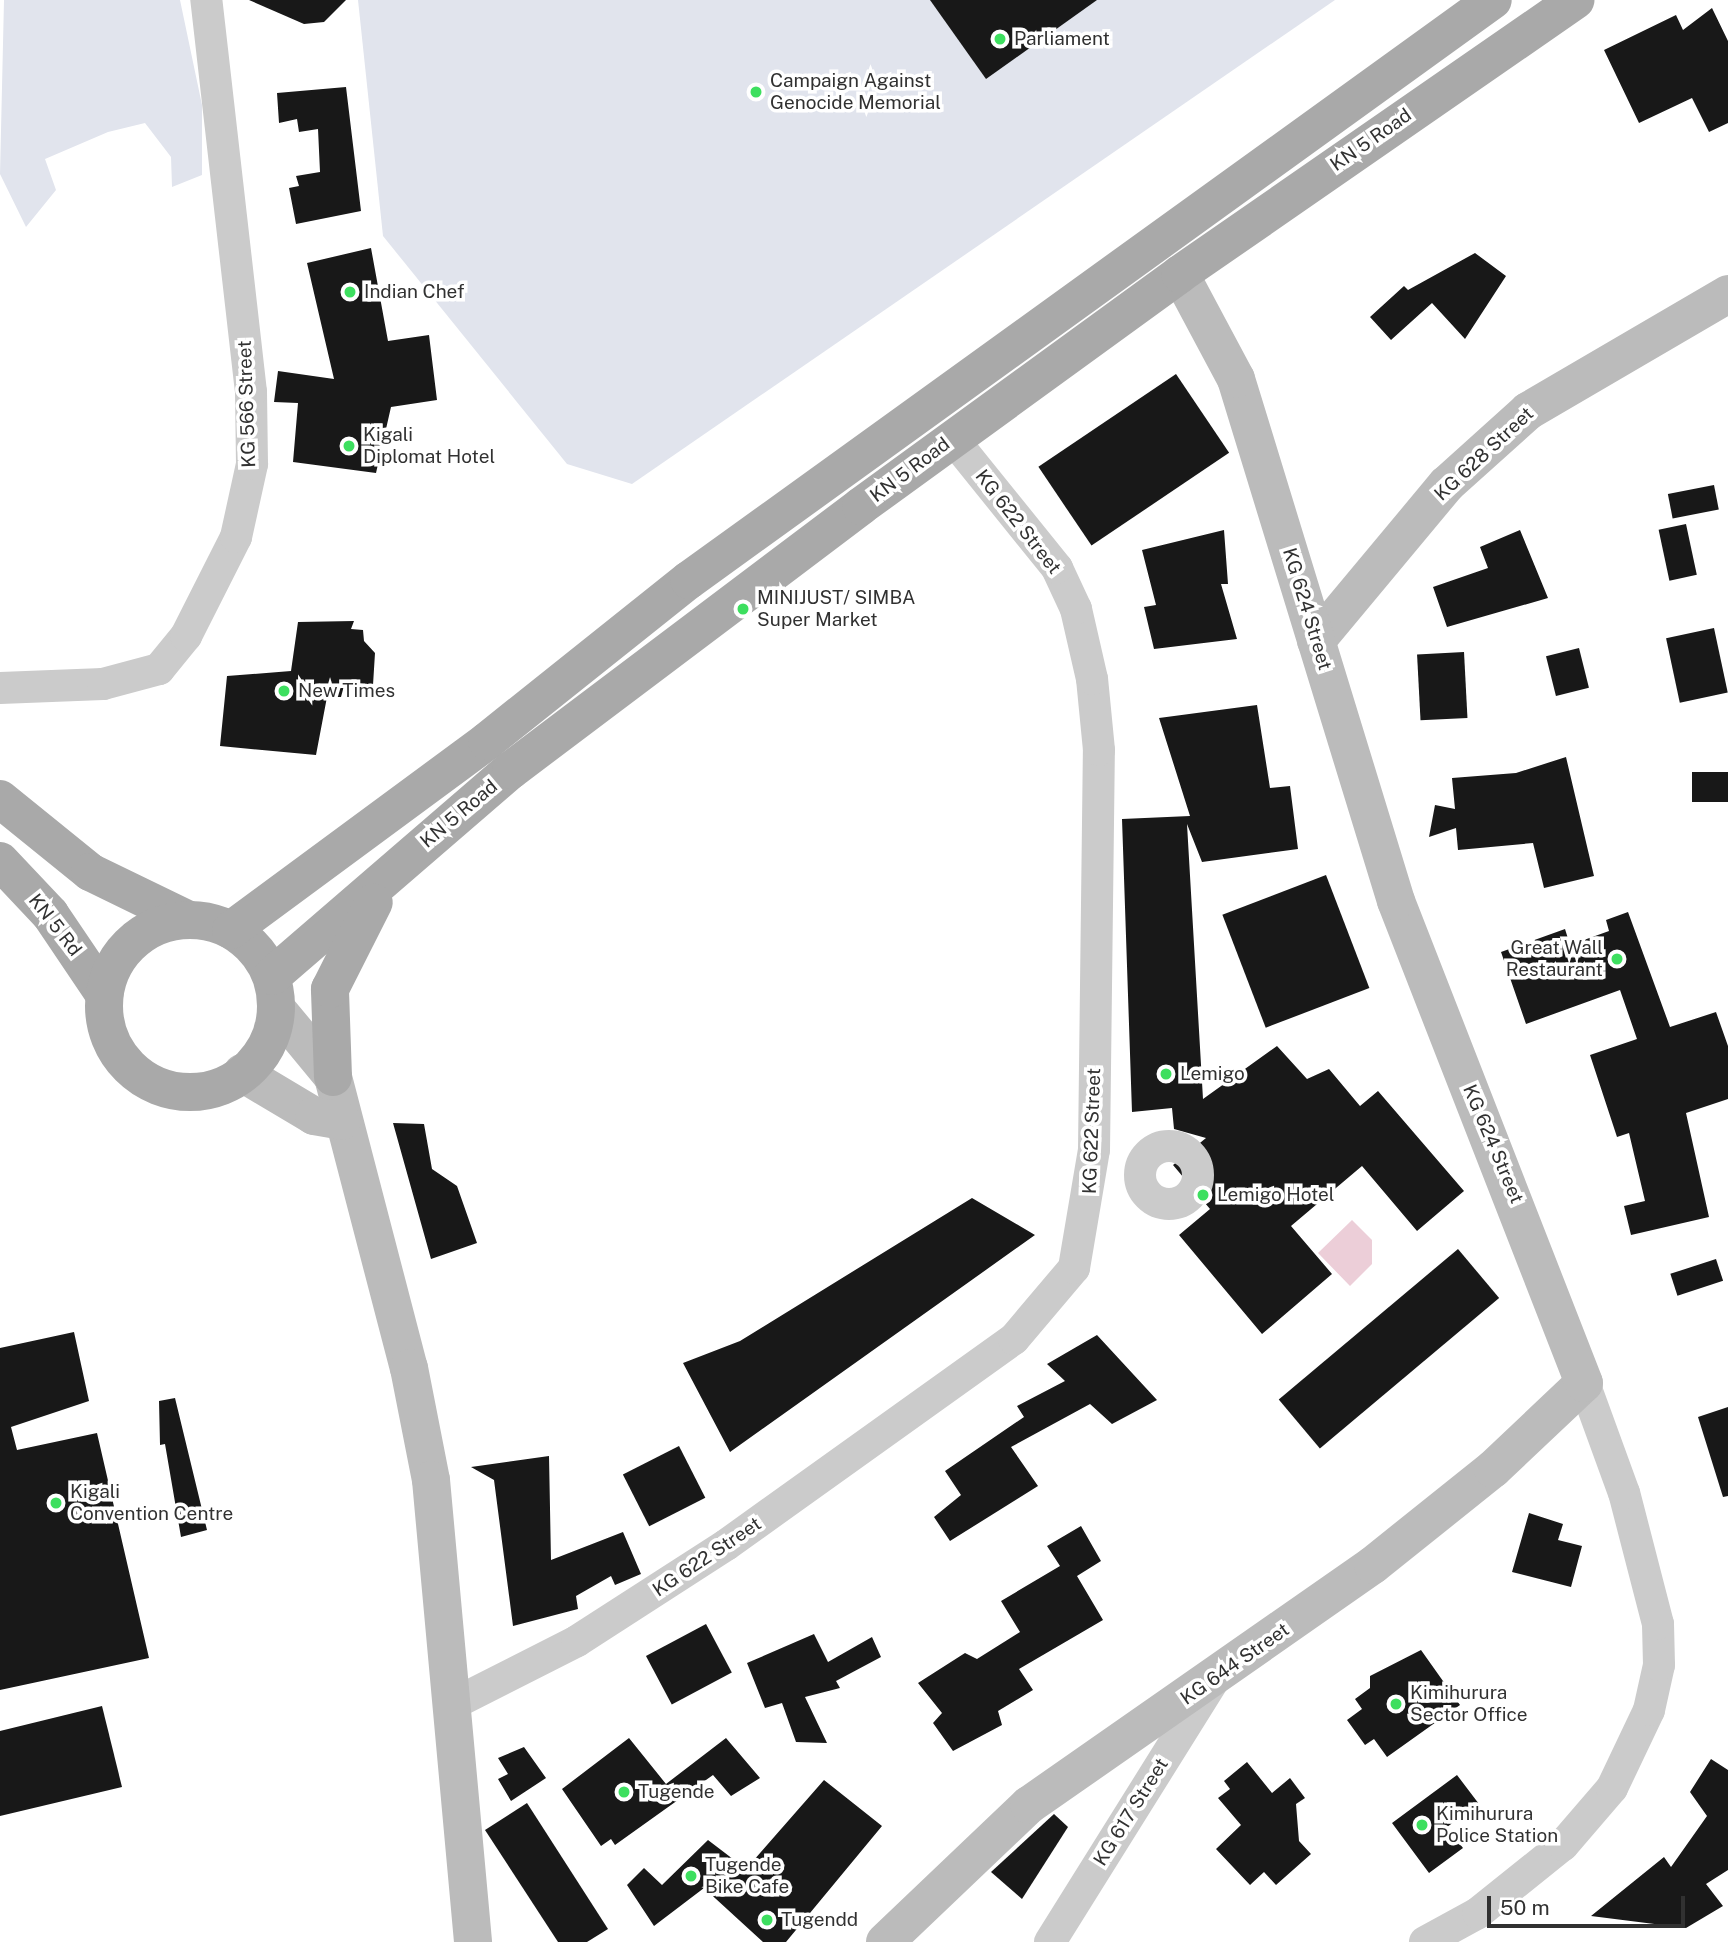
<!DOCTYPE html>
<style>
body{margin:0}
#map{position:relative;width:1728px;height:1942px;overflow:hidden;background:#fff;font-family:"Public Sans",sans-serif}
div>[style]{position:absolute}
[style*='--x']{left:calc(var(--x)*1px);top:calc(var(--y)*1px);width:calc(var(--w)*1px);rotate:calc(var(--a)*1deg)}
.green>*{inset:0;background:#e1e4ed}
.water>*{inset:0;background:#ecced8}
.building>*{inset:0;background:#181818;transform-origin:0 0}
.street>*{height:32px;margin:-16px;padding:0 16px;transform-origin:16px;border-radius:16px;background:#cbcbcb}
.street>.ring{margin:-16px;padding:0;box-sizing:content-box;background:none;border:32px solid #cbcbcb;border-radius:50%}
.secondary>*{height:38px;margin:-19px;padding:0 19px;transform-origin:19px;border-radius:19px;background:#bbb}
.primary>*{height:38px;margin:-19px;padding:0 19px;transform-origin:19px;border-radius:19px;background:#a9a9a9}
.primary>.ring{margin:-19px;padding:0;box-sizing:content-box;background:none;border:38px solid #a9a9a9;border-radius:50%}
.dots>*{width:19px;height:19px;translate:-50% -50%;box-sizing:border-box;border:4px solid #fff;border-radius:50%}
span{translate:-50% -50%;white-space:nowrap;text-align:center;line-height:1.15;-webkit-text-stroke:7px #fff;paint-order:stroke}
.poi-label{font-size:19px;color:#313131}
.left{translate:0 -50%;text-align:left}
.right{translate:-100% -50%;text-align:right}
.street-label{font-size:19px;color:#313131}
.scale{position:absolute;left:1487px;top:1896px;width:198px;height:32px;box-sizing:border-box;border:4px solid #313131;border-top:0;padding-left:9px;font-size:21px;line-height:24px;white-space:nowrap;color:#313131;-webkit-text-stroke:5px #fff;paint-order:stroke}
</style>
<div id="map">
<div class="green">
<i style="clip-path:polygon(4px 0,180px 0,202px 105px,202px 175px,172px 187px,171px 157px,145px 123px,108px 132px,45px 159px,56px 190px,26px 227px,0 174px)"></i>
<i style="clip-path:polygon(358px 0,1335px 0,632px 484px,567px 464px,383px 236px)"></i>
</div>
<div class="water">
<i style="clip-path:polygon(1352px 1220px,1372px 1240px,1372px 1264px,1350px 1286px,1318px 1253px)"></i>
</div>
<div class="building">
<i style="clip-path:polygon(249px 0,346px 0,324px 22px,304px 24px)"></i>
<i style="clip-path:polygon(930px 0,1097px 0,986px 79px)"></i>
<i style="clip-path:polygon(1712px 8px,1728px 41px,1728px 123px,1709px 132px,1692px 98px,1639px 123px,1604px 50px,1676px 15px,1683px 30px)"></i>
<i style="clip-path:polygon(346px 87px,361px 211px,296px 224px,289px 188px,299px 186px,296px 176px,320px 172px,318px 129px,299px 132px,297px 119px,279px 123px,277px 93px)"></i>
<i style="clip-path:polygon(371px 248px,388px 341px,429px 335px,437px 400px,391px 407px,376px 473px,293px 462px,298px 403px,274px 402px,278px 371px,334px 379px,307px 263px)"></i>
<i style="clip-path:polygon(1475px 253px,1506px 276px,1465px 339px,1432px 303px,1391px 340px,1370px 317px,1404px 286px,1408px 290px)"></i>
<i style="left:1176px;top:374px;width:95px;height:166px;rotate:56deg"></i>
<i style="left:1714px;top:485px;width:25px;height:47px;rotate:79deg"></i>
<i style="left:1686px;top:524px;width:52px;height:28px;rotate:78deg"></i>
<i style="clip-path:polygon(1224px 530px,1228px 584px,1221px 584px,1237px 639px,1154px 649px,1144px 607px,1156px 605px,1142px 550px)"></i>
<i style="clip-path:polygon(1520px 530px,1548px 598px,1447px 627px,1433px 587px,1488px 568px,1480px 547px)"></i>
<i style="clip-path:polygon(354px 621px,351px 629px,363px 630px,364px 641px,375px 653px,373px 685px,345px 682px,341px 697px,327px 697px,316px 755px,220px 746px,227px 676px,291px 671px,298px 622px)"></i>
<i style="left:1714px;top:628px;width:66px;height:49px;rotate:78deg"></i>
<i style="left:1579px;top:648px;width:41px;height:34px;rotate:76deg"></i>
<i style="left:1464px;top:652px;width:66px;height:47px;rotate:87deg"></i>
<i style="clip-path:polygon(1257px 705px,1270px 788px,1290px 786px,1298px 849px,1202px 862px,1187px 824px,1203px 1099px,1277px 1046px,1307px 1079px,1329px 1069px,1360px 1106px,1378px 1091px,1464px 1191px,1417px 1231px,1362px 1166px,1291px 1226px,1332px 1274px,1262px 1334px,1179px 1235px,1210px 1209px,1173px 1165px,1206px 1138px,1174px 1129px,1172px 1108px,1132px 1112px,1122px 819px,1190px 816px,1159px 718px)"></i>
<i style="clip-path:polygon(1566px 757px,1594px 876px,1544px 888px,1533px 843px,1458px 850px,1456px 828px,1429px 837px,1435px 805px,1455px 809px,1452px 778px,1516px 773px)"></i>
<i style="left:1728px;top:772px;width:30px;height:36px;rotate:90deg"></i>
<i style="left:1326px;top:875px;width:121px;height:111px;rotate:69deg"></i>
<i style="clip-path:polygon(1628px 912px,1670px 1027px,1716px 1012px,1728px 1046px,1728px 1099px,1686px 1113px,1709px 1217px,1631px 1235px,1624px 1206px,1645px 1201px,1629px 1133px,1617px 1137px,1590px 1055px,1637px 1039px,1620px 990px,1526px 1024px,1501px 952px,1565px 929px,1570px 945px,1609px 931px,1606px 920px)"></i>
<i style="clip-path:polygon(393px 1123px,424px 1124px,432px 1169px,457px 1186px,477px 1243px,431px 1259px)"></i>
<i style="clip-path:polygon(972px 1198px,1035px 1235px,730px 1452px,683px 1363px,740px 1341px)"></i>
<i style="left:1458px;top:1249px;width:64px;height:234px;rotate:50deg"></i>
<i style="left:1716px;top:1259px;width:23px;height:48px;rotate:72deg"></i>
<i style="clip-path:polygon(74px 1332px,89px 1401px,11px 1427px,17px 1450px,97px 1433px,149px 1658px,0 1690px,0 1348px)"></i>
<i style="clip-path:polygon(1097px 1335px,1157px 1400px,1112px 1424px,1090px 1404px,1011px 1447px,1038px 1486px,950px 1541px,934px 1517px,961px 1495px,945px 1471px,1024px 1417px,1017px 1406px,1065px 1381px,1047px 1364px)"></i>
<i style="clip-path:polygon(175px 1398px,207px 1530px,181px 1537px,165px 1444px,160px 1445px,159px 1401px)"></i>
<i style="clip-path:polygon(1728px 1407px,1728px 1496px,1723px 1497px,1698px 1417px)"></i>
<i style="left:679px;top:1446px;width:58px;height:63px;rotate:63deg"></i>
<i style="clip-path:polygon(549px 1456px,551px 1560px,623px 1532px,641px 1574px,615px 1585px,611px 1576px,576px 1596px,578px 1609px,513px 1626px,494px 1480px,471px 1467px)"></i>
<i style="clip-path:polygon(1529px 1513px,1563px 1524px,1558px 1540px,1582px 1546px,1571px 1587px,1512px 1572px)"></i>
<i style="clip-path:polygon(1081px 1526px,1101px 1561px,1077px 1576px,1103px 1620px,1019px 1669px,1033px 1690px,998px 1711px,1002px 1725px,953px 1751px,933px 1723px,942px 1713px,918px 1683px,965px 1653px,977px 1659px,1020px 1632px,1001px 1601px,1060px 1566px,1047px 1546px)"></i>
<i style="left:706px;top:1624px;width:55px;height:68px;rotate:62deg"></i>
<i style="clip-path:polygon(814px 1634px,828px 1662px,872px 1637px,881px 1657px,836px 1681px,840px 1688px,805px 1697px,827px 1743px,796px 1742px,782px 1703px,765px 1708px,747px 1663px)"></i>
<i style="clip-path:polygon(1421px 1650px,1460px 1705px,1387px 1757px,1374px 1739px,1365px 1745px,1347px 1720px,1362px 1709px,1355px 1699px,1370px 1688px,1370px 1676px)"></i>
<i style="clip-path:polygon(102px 1706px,122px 1787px,0 1816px,0 1731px)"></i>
<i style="clip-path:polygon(629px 1738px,666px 1784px,726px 1738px,760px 1778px,731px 1796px,713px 1775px,615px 1845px,611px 1839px,601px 1846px,562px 1789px)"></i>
<i style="clip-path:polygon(524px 1747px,546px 1778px,511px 1801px,498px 1779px,508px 1774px,498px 1758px)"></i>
<i style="clip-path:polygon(1711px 1759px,1728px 1770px,1728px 1870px,1706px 1884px,1723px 1906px,1686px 1928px,1591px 1916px,1664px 1857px,1671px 1867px,1707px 1816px,1690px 1792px)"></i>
<i style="clip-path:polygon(1247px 1762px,1272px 1793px,1290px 1778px,1305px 1798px,1296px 1804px,1299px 1841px,1311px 1854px,1276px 1885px,1264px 1872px,1250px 1885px,1216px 1849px,1241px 1825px,1218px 1798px,1230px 1789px,1224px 1781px)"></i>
<i style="clip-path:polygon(1457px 1775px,1479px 1804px,1447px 1827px,1463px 1848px,1429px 1873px,1392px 1823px)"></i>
<i style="clip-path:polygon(824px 1780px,882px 1826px,786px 1942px,763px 1942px,704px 1888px,654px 1926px,627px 1885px,644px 1868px,662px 1885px,708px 1840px,746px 1869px)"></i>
<i style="clip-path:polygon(527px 1803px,608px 1929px,587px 1942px,558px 1942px,485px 1830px)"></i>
<i style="clip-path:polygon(1054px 1814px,1068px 1827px,1022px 1899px,991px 1872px)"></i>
</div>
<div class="street">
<i style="--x:0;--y:688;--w:103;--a:-2.2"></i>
<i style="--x:103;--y:684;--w:58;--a:-15"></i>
<i style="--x:159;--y:669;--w:43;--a:-50.7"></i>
<i style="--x:186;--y:636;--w:111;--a:-63.2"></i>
<i style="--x:236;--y:537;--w:75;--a:-77.6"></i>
<i style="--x:252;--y:464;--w:72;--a:-90.8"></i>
<i style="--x:251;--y:392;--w:395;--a:-96.5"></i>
<i class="ring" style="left:1140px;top:1146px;width:26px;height:26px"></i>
<i style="--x:451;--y:1705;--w:141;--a:-26.9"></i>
<i style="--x:577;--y:1641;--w:177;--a:-32.8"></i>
<i style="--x:726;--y:1545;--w:354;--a:-35.6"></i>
<i style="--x:1014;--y:1339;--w:93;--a:-49.8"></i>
<i style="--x:1074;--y:1268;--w:120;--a:-80.4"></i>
<i style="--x:1094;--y:1150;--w:400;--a:-89.3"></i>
<i style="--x:1099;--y:750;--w:71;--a:-95.6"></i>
<i style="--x:1092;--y:679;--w:72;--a:-102.9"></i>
<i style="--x:1076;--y:609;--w:45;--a:-114.9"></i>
<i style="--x:1057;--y:568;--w:167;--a:-128.9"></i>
<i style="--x:1050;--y:1942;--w:308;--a:-58"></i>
<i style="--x:1425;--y:1942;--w:60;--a:-28.7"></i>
<i style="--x:1478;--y:1913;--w:109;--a:-38.7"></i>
<i style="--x:1563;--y:1845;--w:75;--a:-49.3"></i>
<i style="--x:1612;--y:1788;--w:86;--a:-64.6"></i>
<i style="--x:1649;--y:1710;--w:46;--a:-77.5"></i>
<i style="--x:1659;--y:1665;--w:41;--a:-91.4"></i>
<i style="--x:1658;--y:1624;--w:135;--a:-104.5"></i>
<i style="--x:1624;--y:1493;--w:117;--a:-110"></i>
</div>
<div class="secondary">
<i style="--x:1316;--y:641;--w:204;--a:-50.2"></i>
<i style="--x:1447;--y:484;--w:109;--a:-42"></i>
<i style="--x:1528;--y:411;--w:232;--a:-30.3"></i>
<i style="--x:276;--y:1008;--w:89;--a:50.4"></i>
<i style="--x:333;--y:1077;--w:301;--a:75.4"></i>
<i style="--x:409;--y:1368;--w:114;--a:78.9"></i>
<i style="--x:431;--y:1480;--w:464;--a:84.8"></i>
<i style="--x:242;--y:1073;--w:84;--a:30.8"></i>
<i style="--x:314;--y:1116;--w:28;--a:10"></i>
<i style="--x:885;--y:1942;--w:199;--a:-43.6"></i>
<i style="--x:1029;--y:1805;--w:419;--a:-34.9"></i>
<i style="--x:1373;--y:1565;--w:154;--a:-38.7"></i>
<i style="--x:1493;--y:1469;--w:125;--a:-43.4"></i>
<i style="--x:1584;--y:1383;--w:517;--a:-111.31"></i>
<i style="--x:1396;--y:901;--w:546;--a:-107.04"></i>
<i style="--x:1236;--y:379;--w:119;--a:-118.1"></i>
</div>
<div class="primary">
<i style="--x:0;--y:799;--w:116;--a:39"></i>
<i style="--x:90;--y:872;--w:110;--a:25.9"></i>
<i style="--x:0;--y:861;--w:73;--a:46.7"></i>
<i style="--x:50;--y:914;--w:97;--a:56"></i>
<i class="ring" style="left:104px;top:920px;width:134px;height:134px"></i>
<i style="--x:231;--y:930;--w:318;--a:-36.4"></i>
<i style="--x:487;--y:741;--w:258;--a:-38.6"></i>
<i style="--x:689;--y:580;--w:991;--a:-35.81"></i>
<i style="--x:272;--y:976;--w:316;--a:-40.8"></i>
<i style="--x:511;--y:770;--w:438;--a:-37"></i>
<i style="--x:861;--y:506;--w:394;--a:-36"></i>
<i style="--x:1180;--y:274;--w:481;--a:-34.7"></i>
<i style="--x:333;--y:1077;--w:88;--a:-92"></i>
<i style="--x:330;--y:989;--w:97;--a:-63.2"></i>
</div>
<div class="dots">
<i style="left:1000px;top:39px;background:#3ddf5f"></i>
<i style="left:756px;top:92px;background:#3ddf5f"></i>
<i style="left:350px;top:292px;background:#3ddf5f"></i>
<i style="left:349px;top:446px;background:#3ddf5f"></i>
<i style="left:743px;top:609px;background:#3ddf5f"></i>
<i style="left:284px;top:691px;background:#3ddf5f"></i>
<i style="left:1617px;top:959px;background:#3ddf5f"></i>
<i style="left:1166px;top:1074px;background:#3ddf5f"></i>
<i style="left:1203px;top:1195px;background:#3ddf5f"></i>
<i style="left:56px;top:1503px;background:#3ddf5f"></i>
<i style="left:1396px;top:1704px;background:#3ddf5f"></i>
<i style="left:624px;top:1792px;background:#3ddf5f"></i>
<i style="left:1422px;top:1825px;background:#3ddf5f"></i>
<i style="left:691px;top:1876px;background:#3ddf5f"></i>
<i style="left:767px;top:1920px;background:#3ddf5f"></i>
</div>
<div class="poi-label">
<span class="left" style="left:1014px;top:39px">Parliament</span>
<span class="left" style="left:770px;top:92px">Campaign Against<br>Genocide Memorial</span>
<span class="left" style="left:364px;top:292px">Indian Chef</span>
<span class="left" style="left:363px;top:446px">Kigali<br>Diplomat Hotel</span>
<span class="left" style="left:757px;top:609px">MINIJUST/ SIMBA<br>Super Market</span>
<span class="left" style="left:298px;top:691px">New Times</span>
<span class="right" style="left:1603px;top:959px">Great Wall<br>Restaurant</span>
<span class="left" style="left:1180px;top:1074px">Lemigo</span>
<span class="left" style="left:1217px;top:1195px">Lemigo Hotel</span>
<span class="left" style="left:70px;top:1503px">Kigali<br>Convention Centre</span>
<span class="left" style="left:1410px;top:1704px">Kimihurura<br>Sector Office</span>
<span class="left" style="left:638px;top:1792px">Tugende</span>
<span class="left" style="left:1436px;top:1825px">Kimihurura<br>Police Station</span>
<span class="left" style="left:705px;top:1876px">Tugende<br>Bike Cafe</span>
<span class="left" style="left:781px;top:1920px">Tugendd</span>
</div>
<div class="street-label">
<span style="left:1371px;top:140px;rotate:-35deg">KN 5 Road</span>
<span style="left:247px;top:404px;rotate:-92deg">KG 566 Street</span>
<span style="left:1484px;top:454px;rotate:-43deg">KG 628 Street</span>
<span style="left:910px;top:470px;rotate:-37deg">KN 5 Road</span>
<span style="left:1018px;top:522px;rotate:52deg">KG 622 Street</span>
<span style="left:1307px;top:609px;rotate:73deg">KG 624 Street</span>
<span style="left:459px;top:814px;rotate:-40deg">KN 5 Road</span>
<span style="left:55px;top:925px;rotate:52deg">KN 5 Rd</span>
<span style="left:1092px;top:1131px;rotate:-88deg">KG 622 Street</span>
<span style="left:1493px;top:1144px;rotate:67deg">KG 624 Street</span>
<span style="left:707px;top:1557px;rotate:-34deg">KG 622 Street</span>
<span style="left:1235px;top:1664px;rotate:-35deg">KG 644 Street</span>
<span style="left:1131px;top:1812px;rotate:-58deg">KG 617 Street</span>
</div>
<div class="scale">50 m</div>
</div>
